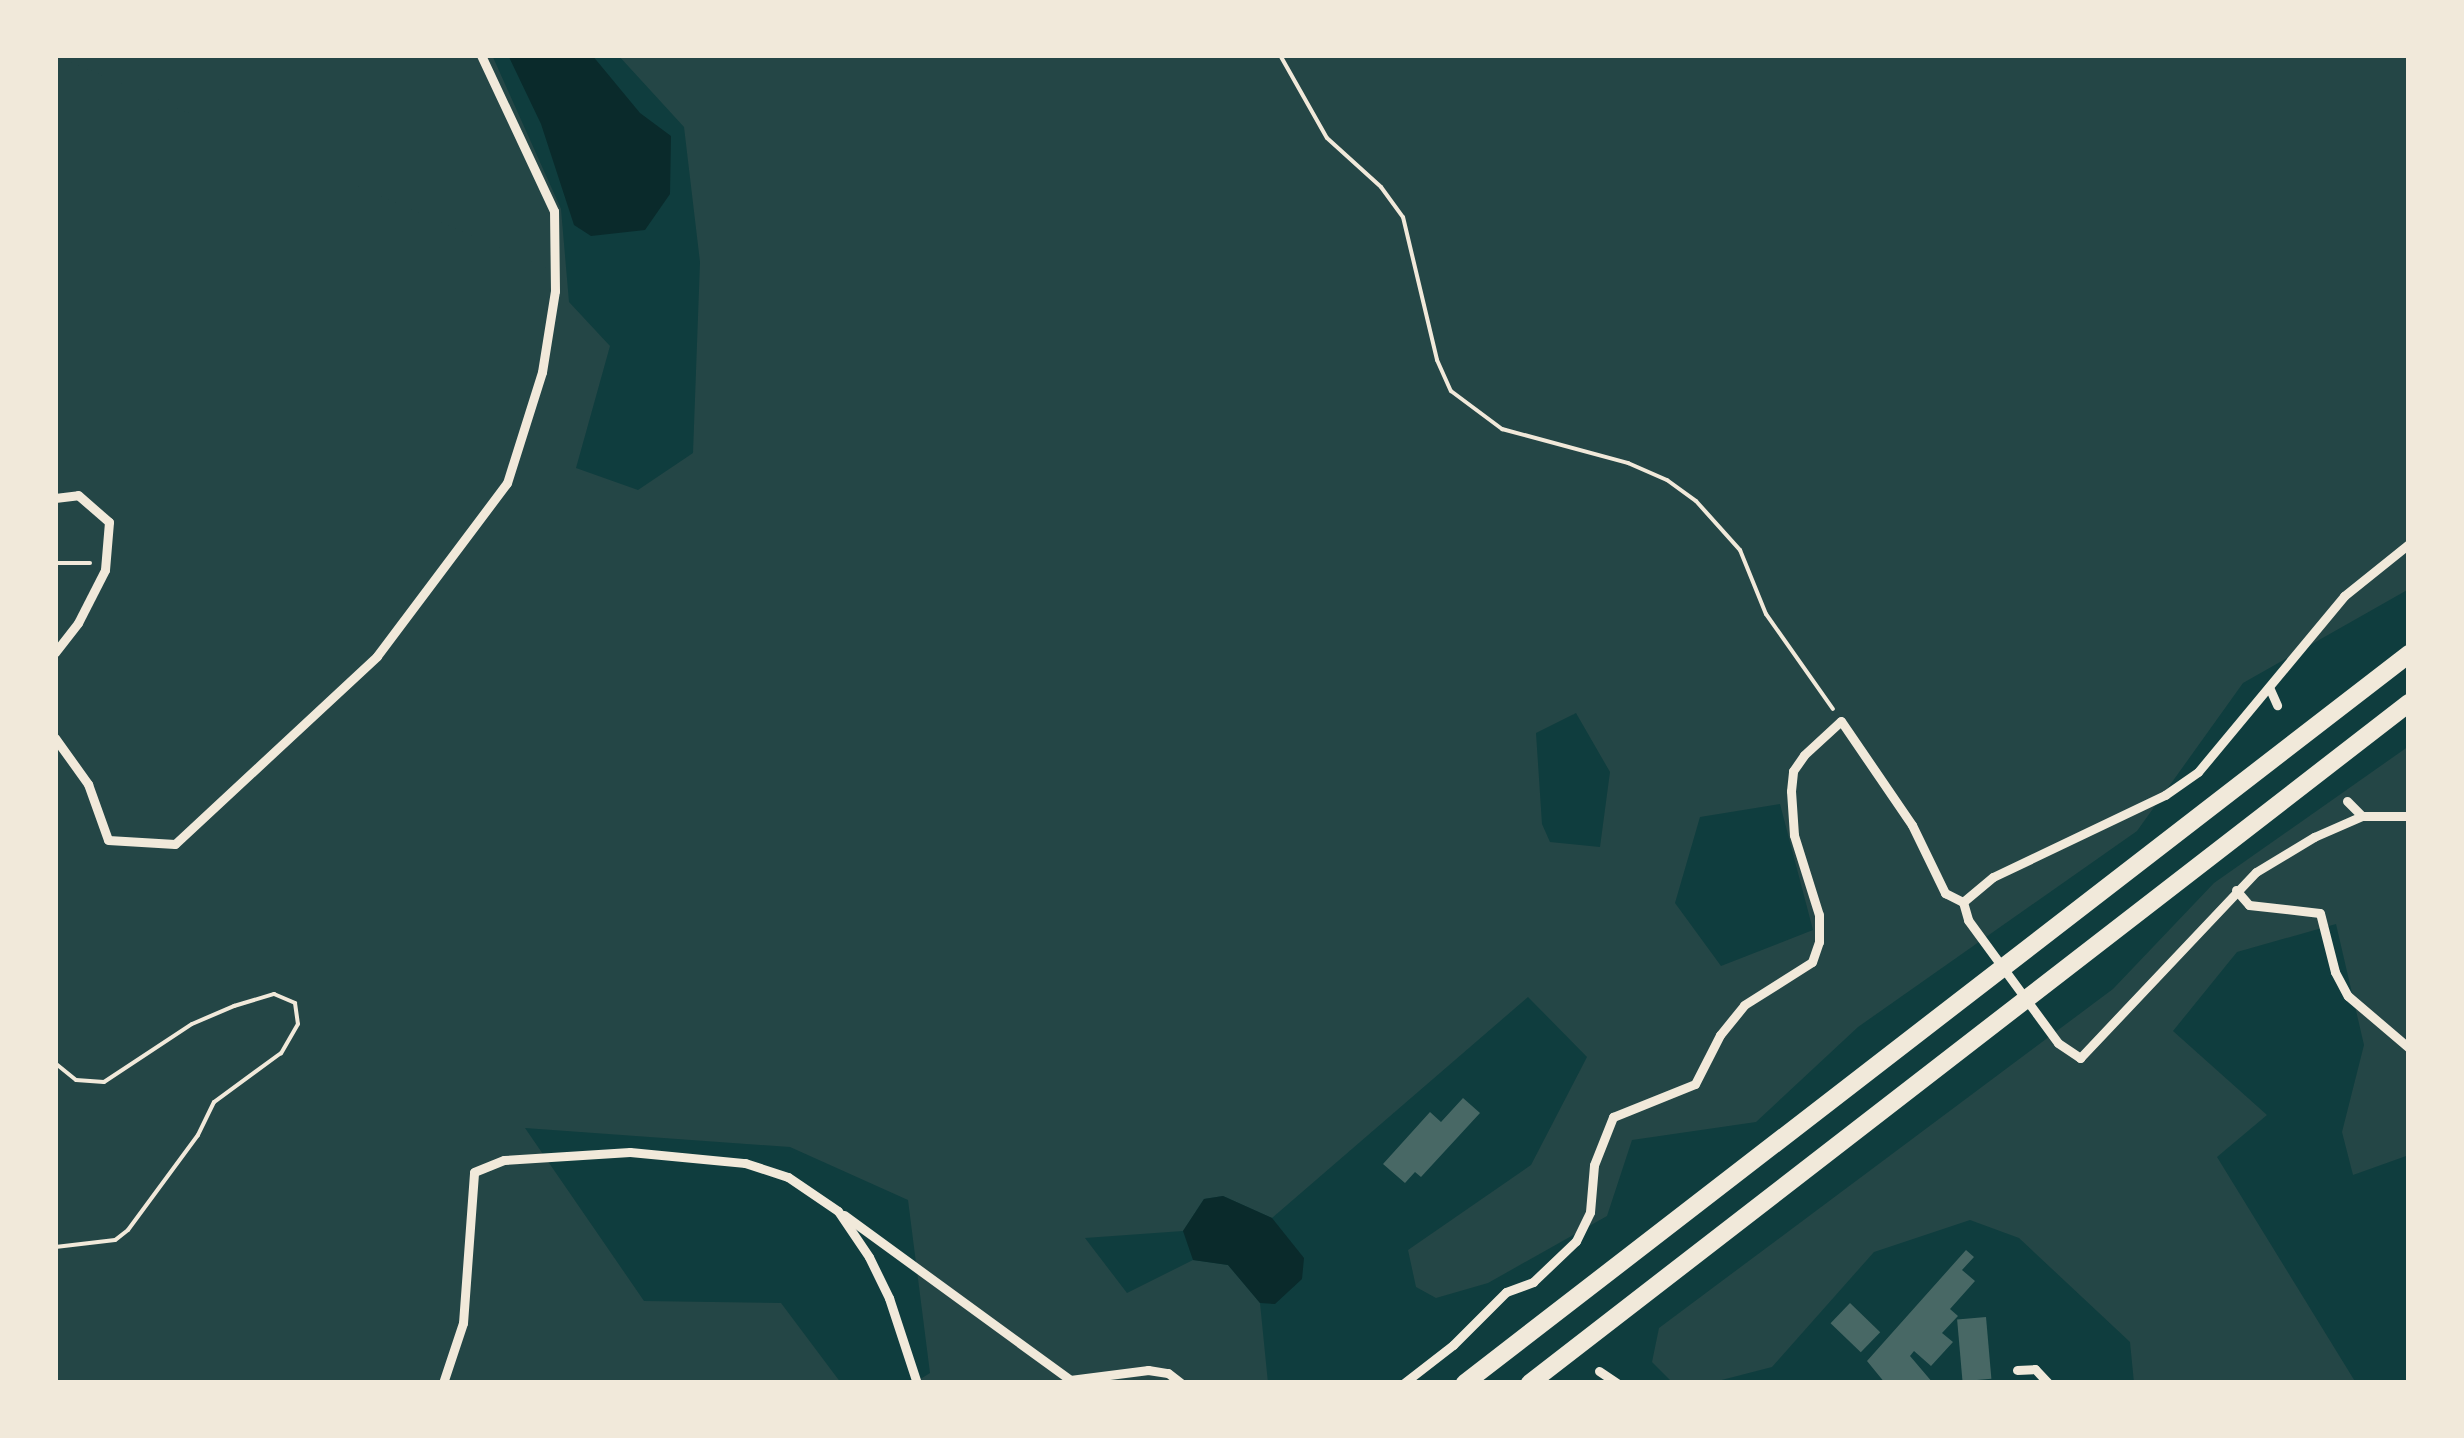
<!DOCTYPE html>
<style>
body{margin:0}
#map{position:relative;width:2464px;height:1438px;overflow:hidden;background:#0f3d3e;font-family:"Titillium Web",sans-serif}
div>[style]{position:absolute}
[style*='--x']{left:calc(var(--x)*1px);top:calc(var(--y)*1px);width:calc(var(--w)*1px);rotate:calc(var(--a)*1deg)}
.green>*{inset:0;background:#244646}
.water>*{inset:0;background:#0a2a2b}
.building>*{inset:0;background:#486865;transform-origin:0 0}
.path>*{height:4px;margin:-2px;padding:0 2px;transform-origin:2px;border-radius:2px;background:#f1e9da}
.minor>*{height:9px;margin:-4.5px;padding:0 4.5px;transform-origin:4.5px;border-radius:4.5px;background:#f1e9da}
.motorway>*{height:18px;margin:-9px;padding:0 9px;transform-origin:9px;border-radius:9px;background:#f1e9da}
span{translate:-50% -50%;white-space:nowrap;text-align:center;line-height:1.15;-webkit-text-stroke:9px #f1e9da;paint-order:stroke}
.frame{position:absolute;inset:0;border:58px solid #f1e9da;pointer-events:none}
</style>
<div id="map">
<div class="green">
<i style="clip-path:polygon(evenodd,55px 55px,492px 55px,561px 209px,569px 302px,610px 346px,576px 468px,638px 490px,693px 453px,700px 262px,684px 127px,618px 55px,2409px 55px,2409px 589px,2243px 683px,2137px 831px,1858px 1027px,1756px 1122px,1632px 1140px,1607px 1216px,1488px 1283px,1436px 1298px,1416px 1287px,1408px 1250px,1531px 1165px,1587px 1057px,1528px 997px,1272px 1218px,1223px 1196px,1204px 1199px,1183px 1231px,1085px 1238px,1127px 1293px,1193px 1260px,1228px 1265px,1260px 1303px,1268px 1383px,914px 1383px,930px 1373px,908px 1200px,790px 1147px,525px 1128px,644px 1301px,781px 1303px,841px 1383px,55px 1383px,55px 55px,1576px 713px,1610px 772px,1600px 847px,1550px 842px,1542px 824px,1536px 733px,1576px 713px,55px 55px,1780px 804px,1813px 930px,1721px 966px,1675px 903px,1700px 817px,1780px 804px)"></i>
<i style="clip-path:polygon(2409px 746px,2409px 1155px,2353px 1175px,2342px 1132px,2364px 1045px,2336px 924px,2237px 952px,2173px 1031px,2267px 1115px,2217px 1157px,2356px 1383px,2134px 1383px,2130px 1342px,2019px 1238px,1970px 1220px,1874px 1252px,1772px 1367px,1710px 1383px,1673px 1383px,1652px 1362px,1659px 1328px,2113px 989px,2214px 883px)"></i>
</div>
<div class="water">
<i style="clip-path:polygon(508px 55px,592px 55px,640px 113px,671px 136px,670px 194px,645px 230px,591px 236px,574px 225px,541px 124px)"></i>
<i style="clip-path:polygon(1223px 1196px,1272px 1218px,1304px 1258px,1302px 1279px,1275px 1304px,1260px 1303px,1228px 1265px,1193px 1260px,1183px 1231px,1204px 1199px)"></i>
</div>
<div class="building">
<i style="clip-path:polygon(1463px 1098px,1480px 1113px,1421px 1177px,1415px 1172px,1405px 1183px,1383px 1164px,1430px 1112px,1441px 1122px)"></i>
<i style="clip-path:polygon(1966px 1250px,1974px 1257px,1962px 1270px,1975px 1281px,1950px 1309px,1958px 1316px,1942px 1333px,1953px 1342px,1931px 1366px,1914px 1351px,1910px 1356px,1933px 1383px,1885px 1383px,1867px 1361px)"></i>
<i style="left:1850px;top:1303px;width:42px;height:28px;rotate:44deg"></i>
<i style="left:1986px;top:1317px;width:62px;height:29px;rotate:85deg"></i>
</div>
<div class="path">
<i style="--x:1280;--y:55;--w:95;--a:60.5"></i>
<i style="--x:1327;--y:138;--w:73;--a:42.2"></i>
<i style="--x:1381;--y:187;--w:37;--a:54"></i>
<i style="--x:1403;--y:217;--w:147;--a:76.6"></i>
<i style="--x:1437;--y:360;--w:34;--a:66"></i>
<i style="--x:1451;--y:391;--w:64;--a:36.7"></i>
<i style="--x:1502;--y:429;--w:131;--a:15.1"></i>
<i style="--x:1628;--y:463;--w:43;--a:23.6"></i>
<i style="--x:1667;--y:480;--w:36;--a:36"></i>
<i style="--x:1696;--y:501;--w:66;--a:48.1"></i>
<i style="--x:1740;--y:550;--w:69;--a:67.9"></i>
<i style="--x:1766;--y:614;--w:116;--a:54.8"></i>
<i style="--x:55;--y:563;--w:35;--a:0"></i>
<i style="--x:55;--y:1063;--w:27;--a:39"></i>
<i style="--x:76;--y:1080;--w:28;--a:4"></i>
<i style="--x:104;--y:1082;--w:105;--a:-33.4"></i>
<i style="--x:192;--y:1024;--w:46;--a:-23.2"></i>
<i style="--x:234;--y:1006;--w:42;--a:-16.7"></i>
<i style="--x:274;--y:994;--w:23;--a:23"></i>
<i style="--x:295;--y:1003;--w:21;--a:82"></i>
<i style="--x:298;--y:1024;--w:34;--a:120"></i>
<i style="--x:281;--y:1053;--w:83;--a:143.8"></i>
<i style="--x:214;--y:1102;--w:37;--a:116"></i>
<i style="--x:198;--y:1135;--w:118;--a:126.4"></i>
<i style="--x:128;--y:1230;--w:16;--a:142"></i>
<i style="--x:115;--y:1240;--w:60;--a:173.3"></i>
</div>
<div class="minor">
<i style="--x:55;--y:498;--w:23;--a:-7"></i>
<i style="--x:78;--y:495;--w:41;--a:41.1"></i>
<i style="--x:109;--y:522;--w:48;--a:94.8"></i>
<i style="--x:105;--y:570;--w:59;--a:117"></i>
<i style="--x:78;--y:623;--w:37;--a:128"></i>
<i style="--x:2269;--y:687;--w:20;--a:66"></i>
<i style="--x:55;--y:738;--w:57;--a:54.3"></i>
<i style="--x:88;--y:784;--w:59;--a:70.3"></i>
<i style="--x:108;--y:840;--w:67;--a:3.4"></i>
<i style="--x:175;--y:844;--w:276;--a:-42.9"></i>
<i style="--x:377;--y:656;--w:216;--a:-53.1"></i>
<i style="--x:507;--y:483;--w:116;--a:-72.5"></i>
<i style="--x:542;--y:372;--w:82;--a:-80.9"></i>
<i style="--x:555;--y:291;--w:80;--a:-90.7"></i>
<i style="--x:554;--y:211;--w:172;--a:-115.1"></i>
<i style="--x:2347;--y:801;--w:21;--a:45"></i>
<i style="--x:2362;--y:816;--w:47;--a:0"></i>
<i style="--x:2236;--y:890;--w:20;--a:49"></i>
<i style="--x:2249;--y:905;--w:71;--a:6.4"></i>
<i style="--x:2320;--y:913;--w:61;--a:75.7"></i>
<i style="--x:2335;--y:972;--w:27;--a:62"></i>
<i style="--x:2348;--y:996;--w:80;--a:40.4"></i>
<i style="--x:1963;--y:902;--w:39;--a:-40"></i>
<i style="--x:1993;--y:877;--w:191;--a:-25.5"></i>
<i style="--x:2165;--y:795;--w:40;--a:-34.9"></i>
<i style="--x:2198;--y:772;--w:229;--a:-50.3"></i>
<i style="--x:2344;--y:596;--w:83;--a:-38.7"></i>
<i style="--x:1963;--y:902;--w:19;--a:74"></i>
<i style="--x:1968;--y:920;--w:152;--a:53.8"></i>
<i style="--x:2058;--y:1043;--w:27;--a:34"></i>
<i style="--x:2080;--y:1058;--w:256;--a:-46.6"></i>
<i style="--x:2256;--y:872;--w:68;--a:-31.1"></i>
<i style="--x:2314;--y:837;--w:52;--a:-23.6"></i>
<i style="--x:844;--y:1215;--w:280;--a:36.1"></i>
<i style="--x:1070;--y:1380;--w:79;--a:-7.3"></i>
<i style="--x:1148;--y:1370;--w:20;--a:9"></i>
<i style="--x:1168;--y:1373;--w:16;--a:38"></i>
<i style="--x:2017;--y:1370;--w:18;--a:-3"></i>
<i style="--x:2035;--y:1369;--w:19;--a:47"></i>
<i style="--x:1599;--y:1371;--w:22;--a:34"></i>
<i style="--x:443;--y:1383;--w:63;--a:-71.6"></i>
<i style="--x:463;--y:1323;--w:151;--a:-85.8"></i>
<i style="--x:474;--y:1172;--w:32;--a:-22"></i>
<i style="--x:504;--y:1160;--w:126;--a:-3.6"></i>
<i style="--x:630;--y:1152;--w:116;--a:5.5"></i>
<i style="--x:745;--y:1163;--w:45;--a:18"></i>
<i style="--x:788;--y:1177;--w:60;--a:34.2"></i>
<i style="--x:838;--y:1211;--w:55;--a:56"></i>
<i style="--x:869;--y:1257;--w:46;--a:64"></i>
<i style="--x:889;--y:1298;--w:89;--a:71.8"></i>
<i style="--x:1404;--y:1383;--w:62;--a:-37.8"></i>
<i style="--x:1453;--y:1345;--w:75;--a:-45"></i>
<i style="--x:1506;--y:1292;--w:29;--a:-20"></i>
<i style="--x:1533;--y:1282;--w:59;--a:-43.6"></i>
<i style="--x:1576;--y:1241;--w:32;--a:-64"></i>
<i style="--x:1590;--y:1212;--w:47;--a:-85.1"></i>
<i style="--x:1594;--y:1165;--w:52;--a:-68.4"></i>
<i style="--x:1613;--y:1117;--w:88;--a:-21.9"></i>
<i style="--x:1695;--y:1084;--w:55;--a:-63"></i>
<i style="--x:1720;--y:1035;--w:38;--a:-51"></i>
<i style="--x:1744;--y:1005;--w:80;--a:-32.3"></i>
<i style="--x:1812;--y:962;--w:21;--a:-71"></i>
<i style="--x:1819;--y:942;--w:27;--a:-90"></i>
<i style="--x:1819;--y:915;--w:84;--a:-107.4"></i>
<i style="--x:1794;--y:835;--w:44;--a:-93.9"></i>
<i style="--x:1791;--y:791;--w:20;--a:-84"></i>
<i style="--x:1793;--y:771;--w:19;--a:-55"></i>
<i style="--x:1804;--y:755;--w:50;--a:-42.6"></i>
<i style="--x:1841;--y:721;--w:126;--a:55.7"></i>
<i style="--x:1912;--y:825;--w:76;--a:64.1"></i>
<i style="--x:1945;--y:893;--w:20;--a:27"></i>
</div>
<div class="motorway">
<i style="--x:1465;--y:1383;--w:1193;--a:-37.68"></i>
<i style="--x:1530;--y:1383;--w:1111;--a:-37.73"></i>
</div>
<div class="frame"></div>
</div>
